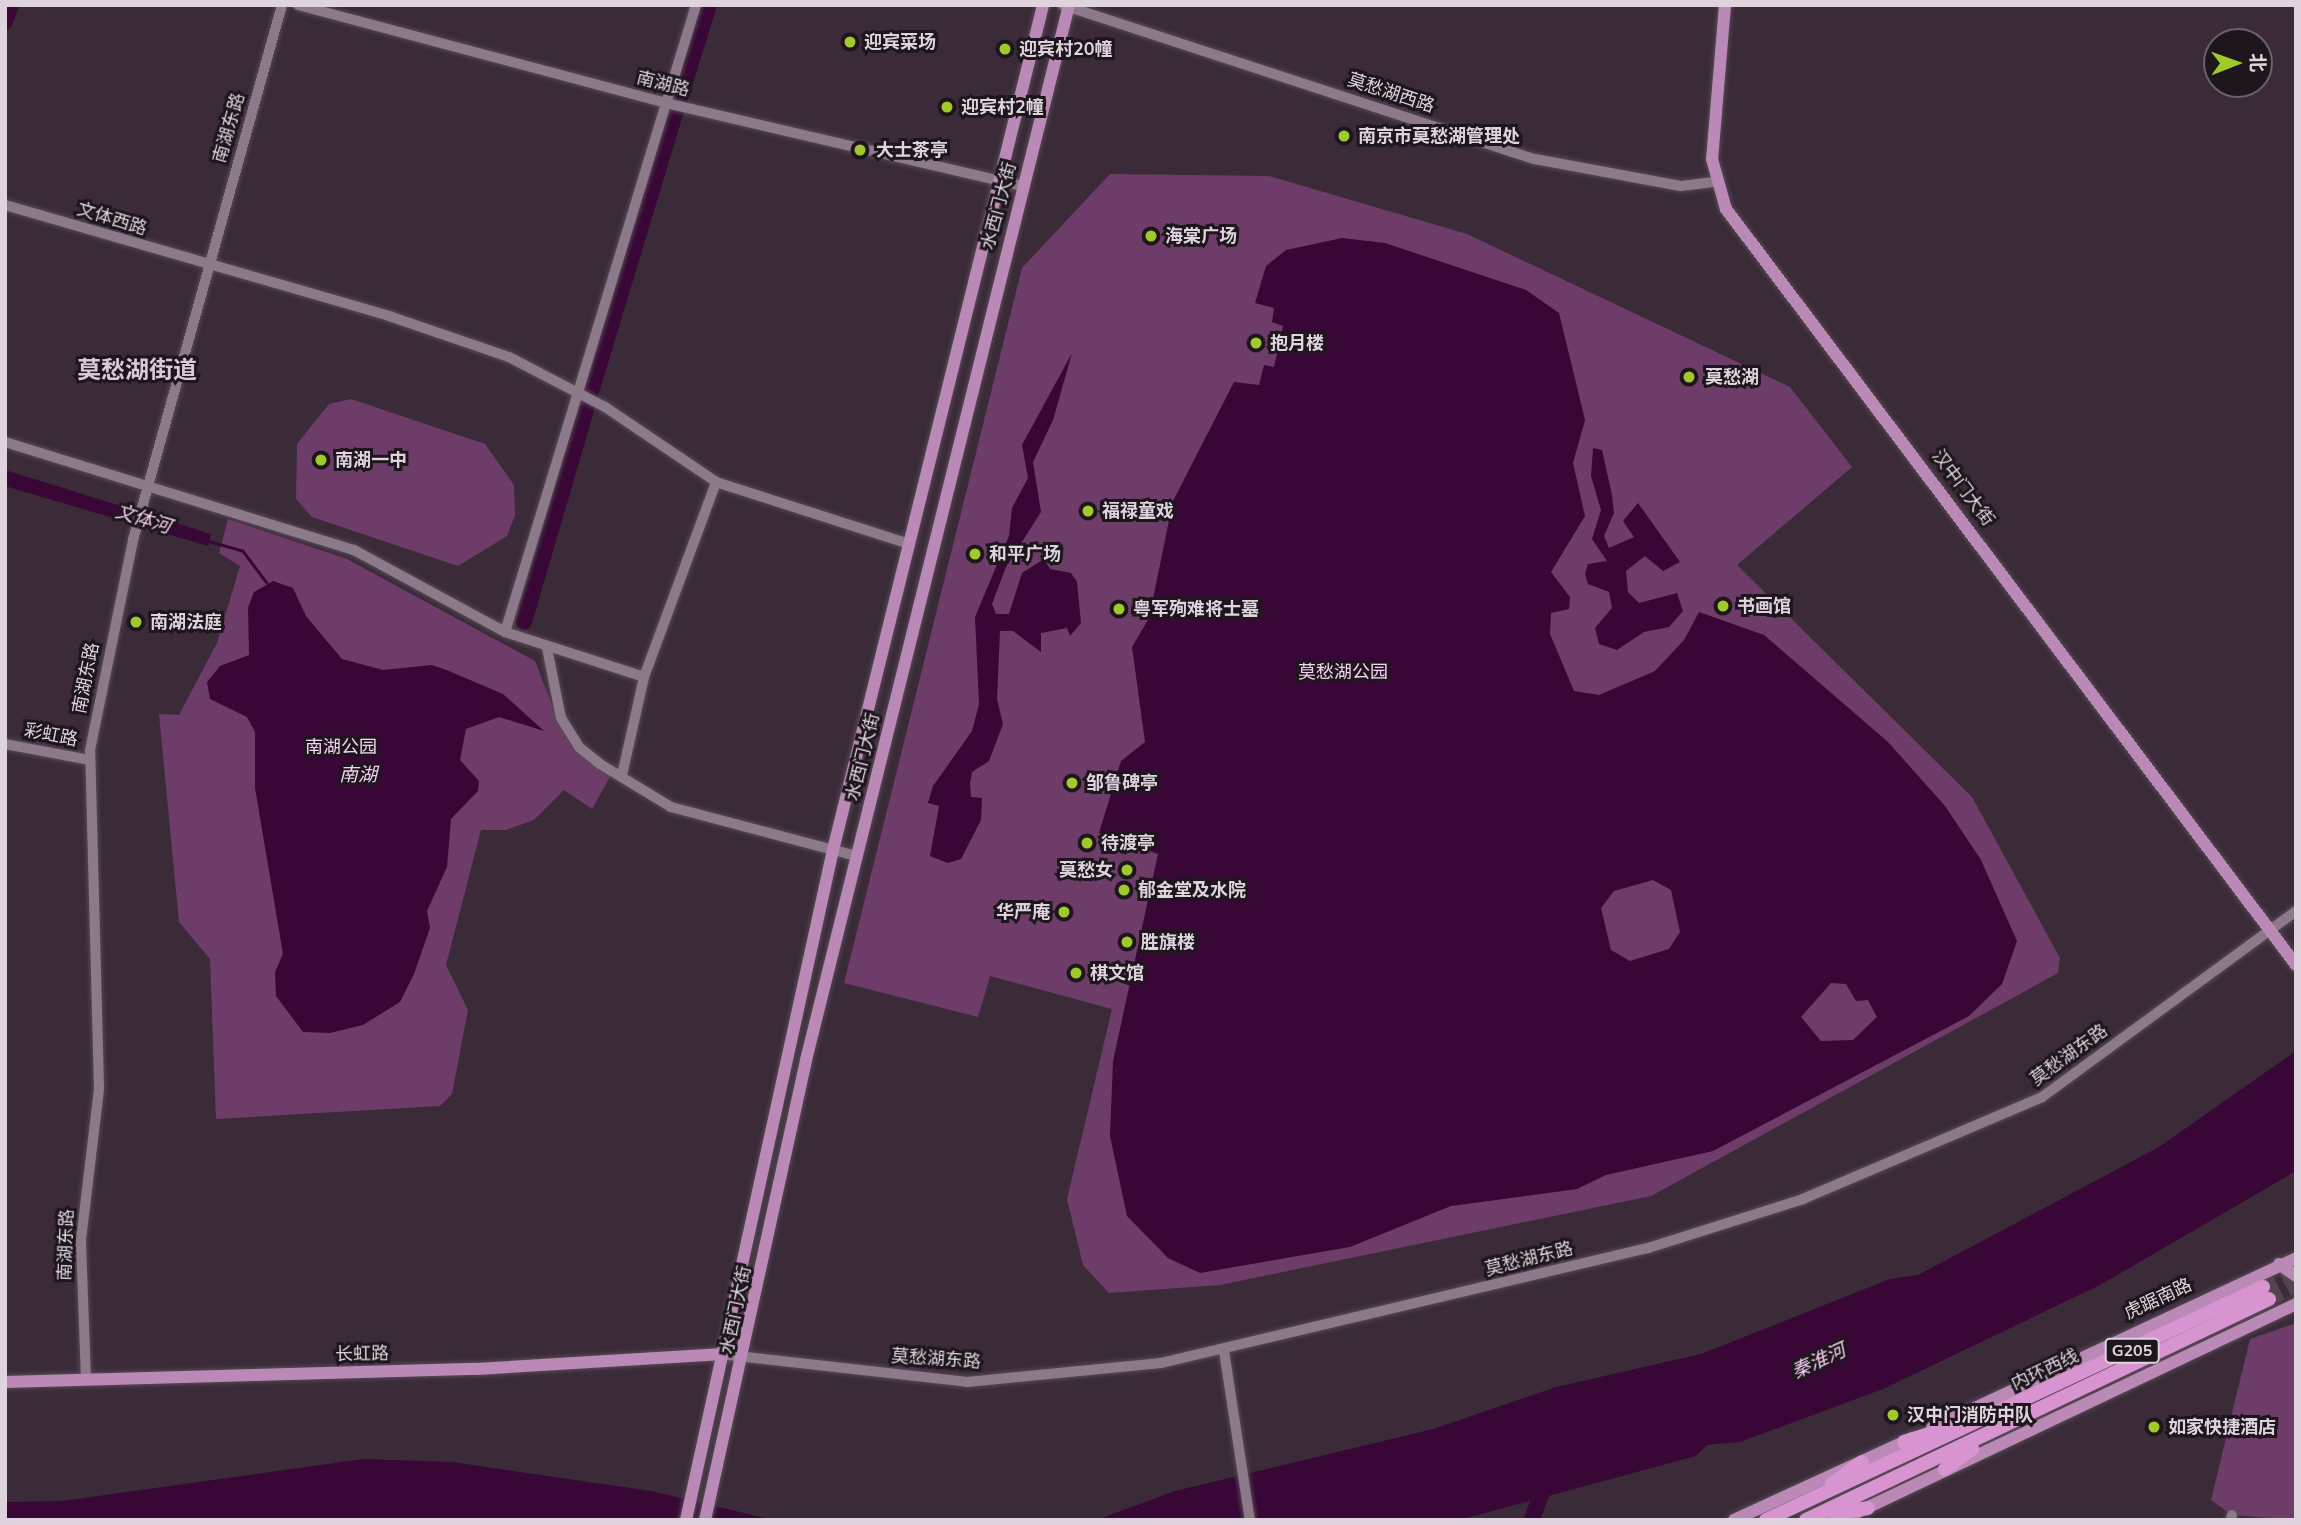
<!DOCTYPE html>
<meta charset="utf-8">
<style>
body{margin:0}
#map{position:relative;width:2301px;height:1525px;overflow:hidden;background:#3b2b39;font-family:"Nunito Sans","Noto Sans SC",sans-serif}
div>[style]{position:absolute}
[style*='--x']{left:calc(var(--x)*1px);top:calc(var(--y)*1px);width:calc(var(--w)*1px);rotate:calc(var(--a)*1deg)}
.green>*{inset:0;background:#6e3c69}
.water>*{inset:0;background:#380735}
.stream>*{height:2.5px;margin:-1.25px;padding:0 1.25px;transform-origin:1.25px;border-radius:1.25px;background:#380735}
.river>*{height:16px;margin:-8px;padding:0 8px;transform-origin:8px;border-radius:8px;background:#380735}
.highway-tunnel>*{height:14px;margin-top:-7px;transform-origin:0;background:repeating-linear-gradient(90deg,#544452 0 14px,transparent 0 21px)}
.roads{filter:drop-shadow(0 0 2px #574955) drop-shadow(0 0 2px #574955)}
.minor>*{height:10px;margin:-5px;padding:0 5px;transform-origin:5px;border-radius:5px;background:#8c798a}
.major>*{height:12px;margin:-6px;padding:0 6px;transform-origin:6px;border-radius:6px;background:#ba89b5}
.highway>*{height:14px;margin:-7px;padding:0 7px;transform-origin:7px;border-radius:7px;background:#d894d1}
.dots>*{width:19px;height:19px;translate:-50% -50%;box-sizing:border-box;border:4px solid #1e161d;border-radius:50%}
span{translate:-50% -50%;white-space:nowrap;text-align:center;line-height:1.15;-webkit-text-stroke:6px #1e161d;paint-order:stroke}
.shield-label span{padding:2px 5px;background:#1e161d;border:2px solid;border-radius:5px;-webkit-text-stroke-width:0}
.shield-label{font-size:16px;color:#dfd4de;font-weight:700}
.poi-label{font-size:18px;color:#dfd4de;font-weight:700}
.left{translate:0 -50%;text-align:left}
.right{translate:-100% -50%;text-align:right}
.street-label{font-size:18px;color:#dfd4de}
.park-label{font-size:18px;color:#f7d1f2}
.water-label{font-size:19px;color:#f4ceef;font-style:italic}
.district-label{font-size:24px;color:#ddc8da;font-weight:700}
.frame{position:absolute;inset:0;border:7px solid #dfd4de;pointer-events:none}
.north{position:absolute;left:2203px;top:28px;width:70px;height:70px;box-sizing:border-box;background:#1e161d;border:2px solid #6b626a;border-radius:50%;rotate:89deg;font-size:19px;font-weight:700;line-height:28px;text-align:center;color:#dfd4de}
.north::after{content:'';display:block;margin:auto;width:24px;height:32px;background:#a1c92b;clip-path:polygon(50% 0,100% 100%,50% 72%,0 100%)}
</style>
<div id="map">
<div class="green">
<i style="clip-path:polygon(1110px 174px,1269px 176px,1467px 234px,1790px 387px,1852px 467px,1737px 565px,1972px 797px,2060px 958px,2058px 973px,1651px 1196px,1220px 1285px,1109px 1293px,1083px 1265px,1067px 1199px,1112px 1009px,990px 976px,978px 1017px,844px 983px,1022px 268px)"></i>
<i style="clip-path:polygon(351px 399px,485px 444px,514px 485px,515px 515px,507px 536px,458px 566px,312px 517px,296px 499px,297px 444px,329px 404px)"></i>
<i style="clip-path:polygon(228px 519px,347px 559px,535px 661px,559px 723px,611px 775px,592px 809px,564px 790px,534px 820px,506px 830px,481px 830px,446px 965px,468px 1010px,452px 1094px,440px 1106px,216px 1119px,210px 959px,179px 922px,159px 714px,179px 715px,217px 643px,240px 566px,219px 553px)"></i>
<i style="clip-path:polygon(2296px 1323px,2296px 1520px,2232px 1515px,2211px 1500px,2250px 1339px)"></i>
</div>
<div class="water">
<i style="clip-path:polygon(evenodd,1342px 238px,1385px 243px,1526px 290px,1559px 313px,1585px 420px,1573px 463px,1585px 516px,1551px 572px,1570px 597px,1569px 609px,1551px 613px,1550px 634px,1574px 691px,1599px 695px,1655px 671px,1684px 640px,1699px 612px,1764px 635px,1888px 742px,1945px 806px,1981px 860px,2017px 941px,2002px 984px,1969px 1016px,1713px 1151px,1606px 1175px,1577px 1189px,1451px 1206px,1350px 1247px,1200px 1273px,1168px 1258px,1127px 1216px,1110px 1136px,1113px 1061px,1158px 854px,1099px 833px,1121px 761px,1145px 742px,1132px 647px,1149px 618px,1173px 501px,1234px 382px,1259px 385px,1264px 365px,1274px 367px,1283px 326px,1272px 322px,1274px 308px,1255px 303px,1266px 266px,1286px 250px,1342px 238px,1653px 880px,1671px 890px,1680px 932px,1669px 949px,1630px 961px,1611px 950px,1601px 908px,1614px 891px,1653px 880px,1342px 238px,1831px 983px,1846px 984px,1856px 1001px,1868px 1000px,1877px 1017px,1853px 1040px,1821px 1041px,1801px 1017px,1831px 983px)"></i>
<i style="clip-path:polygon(1072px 353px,1053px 420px,1033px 462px,1041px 512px,1006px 567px,992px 604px,996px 614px,1009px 614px,1022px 573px,1044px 559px,1050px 569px,1071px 573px,1077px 582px,1081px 623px,1070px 636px,1067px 628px,1041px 633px,1041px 652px,1013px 631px,1000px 631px,997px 699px,1003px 724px,989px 761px,972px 772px,970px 783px,971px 797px,982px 798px,981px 820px,961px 859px,948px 863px,930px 856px,939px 806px,928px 803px,933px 786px,972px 731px,979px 704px,975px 617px,1009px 536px,1012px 508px,1028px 478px,1022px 445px)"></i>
<i style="clip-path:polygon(1593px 448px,1602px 450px,1612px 495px,1614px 513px,1604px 536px,1609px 548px,1634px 537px,1623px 521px,1638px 503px,1680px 562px,1663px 571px,1645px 556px,1626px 571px,1628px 592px,1639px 603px,1677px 593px,1683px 611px,1669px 627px,1644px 632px,1617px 650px,1599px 644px,1595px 628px,1612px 608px,1609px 592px,1588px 584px,1585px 574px,1588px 564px,1607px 561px,1592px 539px,1601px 510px,1591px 476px)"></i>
<i style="clip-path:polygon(5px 470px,211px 534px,208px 546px,5px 486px)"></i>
<i style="clip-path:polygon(273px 581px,293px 588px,306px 616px,342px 659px,383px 670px,432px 665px,449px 671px,503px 694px,544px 731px,499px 717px,466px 729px,460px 760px,479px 781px,478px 791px,451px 819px,447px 867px,427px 911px,430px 928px,414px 974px,400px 1002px,363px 1025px,330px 1033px,303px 1032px,276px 996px,275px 972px,283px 954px,255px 788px,255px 732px,247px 717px,210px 699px,207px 682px,220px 666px,249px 655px,248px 608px,254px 592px)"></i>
<i style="clip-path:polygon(2296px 1051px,2296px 1171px,2100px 1285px,1883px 1389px,1740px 1442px,1707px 1445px,1696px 1456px,1459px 1520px,1096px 1520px,1175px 1491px,1433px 1429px,1556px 1387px,1701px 1354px,1890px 1279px,1918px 1275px,2159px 1147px)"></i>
<i style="clip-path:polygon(363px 1459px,452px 1462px,651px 1491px,774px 1520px,5px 1520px,5px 1502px,62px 1501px)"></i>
</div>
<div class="stream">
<i style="--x:209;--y:541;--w:35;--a:16"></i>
<i style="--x:243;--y:551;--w:39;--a:53"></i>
</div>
<div class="river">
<i style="--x:5;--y:22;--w:18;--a:-71"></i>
<i style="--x:680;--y:98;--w:97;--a:-72.7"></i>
<i style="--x:591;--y:392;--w:291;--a:-73.2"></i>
<i style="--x:524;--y:622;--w:225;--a:-73.7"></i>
<i style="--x:1532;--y:1519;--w:46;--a:-69.6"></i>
</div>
<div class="highway-tunnel">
<i style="--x:2263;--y:1287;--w:36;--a:-23"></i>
<i style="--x:2269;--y:1299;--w:30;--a:-26"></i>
</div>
<div class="roads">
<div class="minor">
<i style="--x:298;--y:5;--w:381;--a:14.9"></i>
<i style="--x:666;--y:103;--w:367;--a:13.1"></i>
<i style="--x:1063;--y:5;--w:496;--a:18.1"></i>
<i style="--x:1535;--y:159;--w:148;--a:10.5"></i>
<i style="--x:1681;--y:186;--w:34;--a:-7"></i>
<i style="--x:5;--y:205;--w:400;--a:16.1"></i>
<i style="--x:389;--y:316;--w:127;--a:18.9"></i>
<i style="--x:509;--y:357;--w:108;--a:27.5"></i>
<i style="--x:605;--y:407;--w:134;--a:34"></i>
<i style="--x:5;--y:442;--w:365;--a:17.2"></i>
<i style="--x:354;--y:550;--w:172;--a:28.5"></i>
<i style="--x:505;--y:632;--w:146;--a:17.9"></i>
<i style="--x:505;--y:632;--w:655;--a:-73.06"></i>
<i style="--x:547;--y:648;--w:71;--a:78.7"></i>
<i style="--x:561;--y:718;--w:34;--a:58"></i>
<i style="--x:579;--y:747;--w:27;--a:39"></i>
<i style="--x:600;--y:764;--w:83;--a:31.2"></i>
<i style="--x:671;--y:807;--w:191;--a:14.8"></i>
<i style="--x:5;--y:744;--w:86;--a:10.7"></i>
<i style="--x:622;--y:775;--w:100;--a:-77.3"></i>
<i style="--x:644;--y:677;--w:208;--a:-69.7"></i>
<i style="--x:716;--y:482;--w:203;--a:17.8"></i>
<i style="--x:1224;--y:1351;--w:171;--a:81.3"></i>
<i style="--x:719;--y:1354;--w:250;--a:6.4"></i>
<i style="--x:967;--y:1382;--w:195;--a:-5.6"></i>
<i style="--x:1161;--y:1363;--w:500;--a:-13.29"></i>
<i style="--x:1648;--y:1248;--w:163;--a:-17.5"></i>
<i style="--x:1803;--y:1199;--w:260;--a:-23.1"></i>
<i style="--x:2042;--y:1097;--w:315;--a:-36.2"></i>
<i style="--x:86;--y:1379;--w:139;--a:-92.1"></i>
<i style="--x:81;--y:1240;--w:153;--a:-83.2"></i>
<i style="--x:99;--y:1088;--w:338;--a:-91.5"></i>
<i style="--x:90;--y:750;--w:214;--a:-78.4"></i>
<i style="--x:133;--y:540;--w:555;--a:-74.44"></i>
<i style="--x:2231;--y:1520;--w:5;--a:-79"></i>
</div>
<div class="major">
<i style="--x:1725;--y:5;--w:155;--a:94.8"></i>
<i style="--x:1712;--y:159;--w:52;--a:74.4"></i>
<i style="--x:1726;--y:209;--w:947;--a:52.98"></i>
<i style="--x:2279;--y:1264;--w:21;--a:35"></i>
<i style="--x:5;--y:1382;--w:472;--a:-1.6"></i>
<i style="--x:477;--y:1369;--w:242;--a:-3.5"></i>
<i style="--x:1932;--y:1428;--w:402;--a:-25"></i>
<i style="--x:686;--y:1520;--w:686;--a:-77.63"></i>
<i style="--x:833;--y:850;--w:871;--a:-76.04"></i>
<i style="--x:705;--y:1520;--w:471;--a:-77.6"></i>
<i style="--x:806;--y:1060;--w:1087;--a:-76"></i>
<i style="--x:1734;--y:1520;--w:196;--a:-24.7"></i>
<i style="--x:1841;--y:1520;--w:504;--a:-25.39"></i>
</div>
<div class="highway">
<i style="--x:1904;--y:1442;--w:49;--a:-17.7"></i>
<i style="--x:1945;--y:1469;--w:34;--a:-37"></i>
<i style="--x:1832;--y:1484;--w:37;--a:-36"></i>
<i style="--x:1833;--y:1513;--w:35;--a:-8"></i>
<i style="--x:1766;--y:1520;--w:549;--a:-25.12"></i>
<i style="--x:1806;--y:1520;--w:513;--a:-25.52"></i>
</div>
</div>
<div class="dots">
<i style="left:850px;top:42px;background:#a1c92b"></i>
<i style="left:1005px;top:49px;background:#a1c92b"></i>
<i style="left:947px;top:107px;background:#a1c92b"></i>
<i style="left:1344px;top:136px;background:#a1c92b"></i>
<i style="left:860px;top:150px;background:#a1c92b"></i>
<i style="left:1151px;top:236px;background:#a1c92b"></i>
<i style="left:1256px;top:343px;background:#a1c92b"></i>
<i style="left:1689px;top:377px;background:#a1c92b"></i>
<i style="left:321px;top:460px;background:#a1c92b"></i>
<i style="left:1088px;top:511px;background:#a1c92b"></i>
<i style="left:975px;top:554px;background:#a1c92b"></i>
<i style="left:1723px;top:606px;background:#a1c92b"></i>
<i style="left:1119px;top:609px;background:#a1c92b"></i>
<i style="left:136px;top:622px;background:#a1c92b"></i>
<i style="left:1072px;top:783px;background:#a1c92b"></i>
<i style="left:1087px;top:843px;background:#a1c92b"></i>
<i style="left:1127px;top:870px;background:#a1c92b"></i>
<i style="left:1124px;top:890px;background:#a1c92b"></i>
<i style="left:1064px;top:912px;background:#a1c92b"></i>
<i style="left:1127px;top:942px;background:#a1c92b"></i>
<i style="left:1076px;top:973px;background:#a1c92b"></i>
<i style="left:1893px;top:1415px;background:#a1c92b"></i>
<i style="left:2154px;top:1427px;background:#a1c92b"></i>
</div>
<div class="shield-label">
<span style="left:2132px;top:1351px">G205</span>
</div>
<div class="poi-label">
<span class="left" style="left:864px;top:42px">迎宾菜场</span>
<span class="left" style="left:1019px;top:49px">迎宾村20幢</span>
<span class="left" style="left:961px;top:107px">迎宾村2幢</span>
<span class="left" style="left:1358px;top:136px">南京市莫愁湖管理处</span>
<span class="left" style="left:876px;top:150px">大士茶亭</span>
<span class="left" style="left:1165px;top:236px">海棠广场</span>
<span class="left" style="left:1270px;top:343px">抱月楼</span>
<span class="left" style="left:1705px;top:377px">莫愁湖</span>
<span class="left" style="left:335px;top:460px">南湖一中</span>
<span class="left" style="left:1102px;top:511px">福禄童戏</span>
<span class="left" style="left:989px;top:554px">和平广场</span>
<span class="left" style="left:1737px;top:606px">书画馆</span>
<span class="left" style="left:1133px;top:609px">粤军殉难将士墓</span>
<span class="left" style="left:150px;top:622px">南湖法庭</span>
<span class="left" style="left:1086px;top:783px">邹鲁碑亭</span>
<span class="left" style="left:1101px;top:843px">待渡亭</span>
<span class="right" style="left:1113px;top:870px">莫愁女</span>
<span class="left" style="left:1138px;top:890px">郁金堂及水院</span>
<span class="right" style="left:1050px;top:912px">华严庵</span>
<span class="left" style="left:1141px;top:942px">胜旗楼</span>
<span class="left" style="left:1090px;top:973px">棋文馆</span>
<span class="left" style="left:1907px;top:1415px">汉中门消防中队</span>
<span class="left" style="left:2168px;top:1427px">如家快捷酒店</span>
</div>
<div class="street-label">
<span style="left:663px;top:84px;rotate:14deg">南湖路</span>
<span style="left:1391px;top:93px;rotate:18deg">莫愁湖西路</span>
<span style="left:229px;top:128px;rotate:-74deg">南湖东路</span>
<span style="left:999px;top:206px;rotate:-75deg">水西门大街</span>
<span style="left:112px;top:219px;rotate:17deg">文体西路</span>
<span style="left:1963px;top:488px;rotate:53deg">汉中门大街</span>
<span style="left:86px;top:678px;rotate:-79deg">南湖东路</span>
<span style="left:51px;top:735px;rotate:11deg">彩虹路</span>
<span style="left:863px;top:757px;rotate:-76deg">水西门大街</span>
<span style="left:2069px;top:1055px;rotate:-36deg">莫愁湖东路</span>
<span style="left:66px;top:1245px;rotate:-88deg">南湖东路</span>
<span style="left:1529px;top:1259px;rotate:-14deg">莫愁湖东路</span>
<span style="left:2158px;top:1299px;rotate:-25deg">虎踞南路</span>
<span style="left:736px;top:1310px;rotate:-78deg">水西门大街</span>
<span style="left:362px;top:1354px;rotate:-1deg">长虹路</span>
<span style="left:936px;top:1359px;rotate:4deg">莫愁湖东路</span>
<span style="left:2045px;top:1370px;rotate:-25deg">内环西线</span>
</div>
<div class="park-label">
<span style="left:1343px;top:672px">莫愁湖公园</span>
<span style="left:341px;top:747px">南湖公园</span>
</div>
<div class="water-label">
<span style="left:143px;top:520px;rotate:17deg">文体河</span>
<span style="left:358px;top:776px">南湖</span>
<span style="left:1819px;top:1362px;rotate:-25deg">秦淮河</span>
</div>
<div class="district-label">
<span style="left:137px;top:371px">莫愁湖街道</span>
</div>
<div class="frame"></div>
<div class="north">北</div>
</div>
